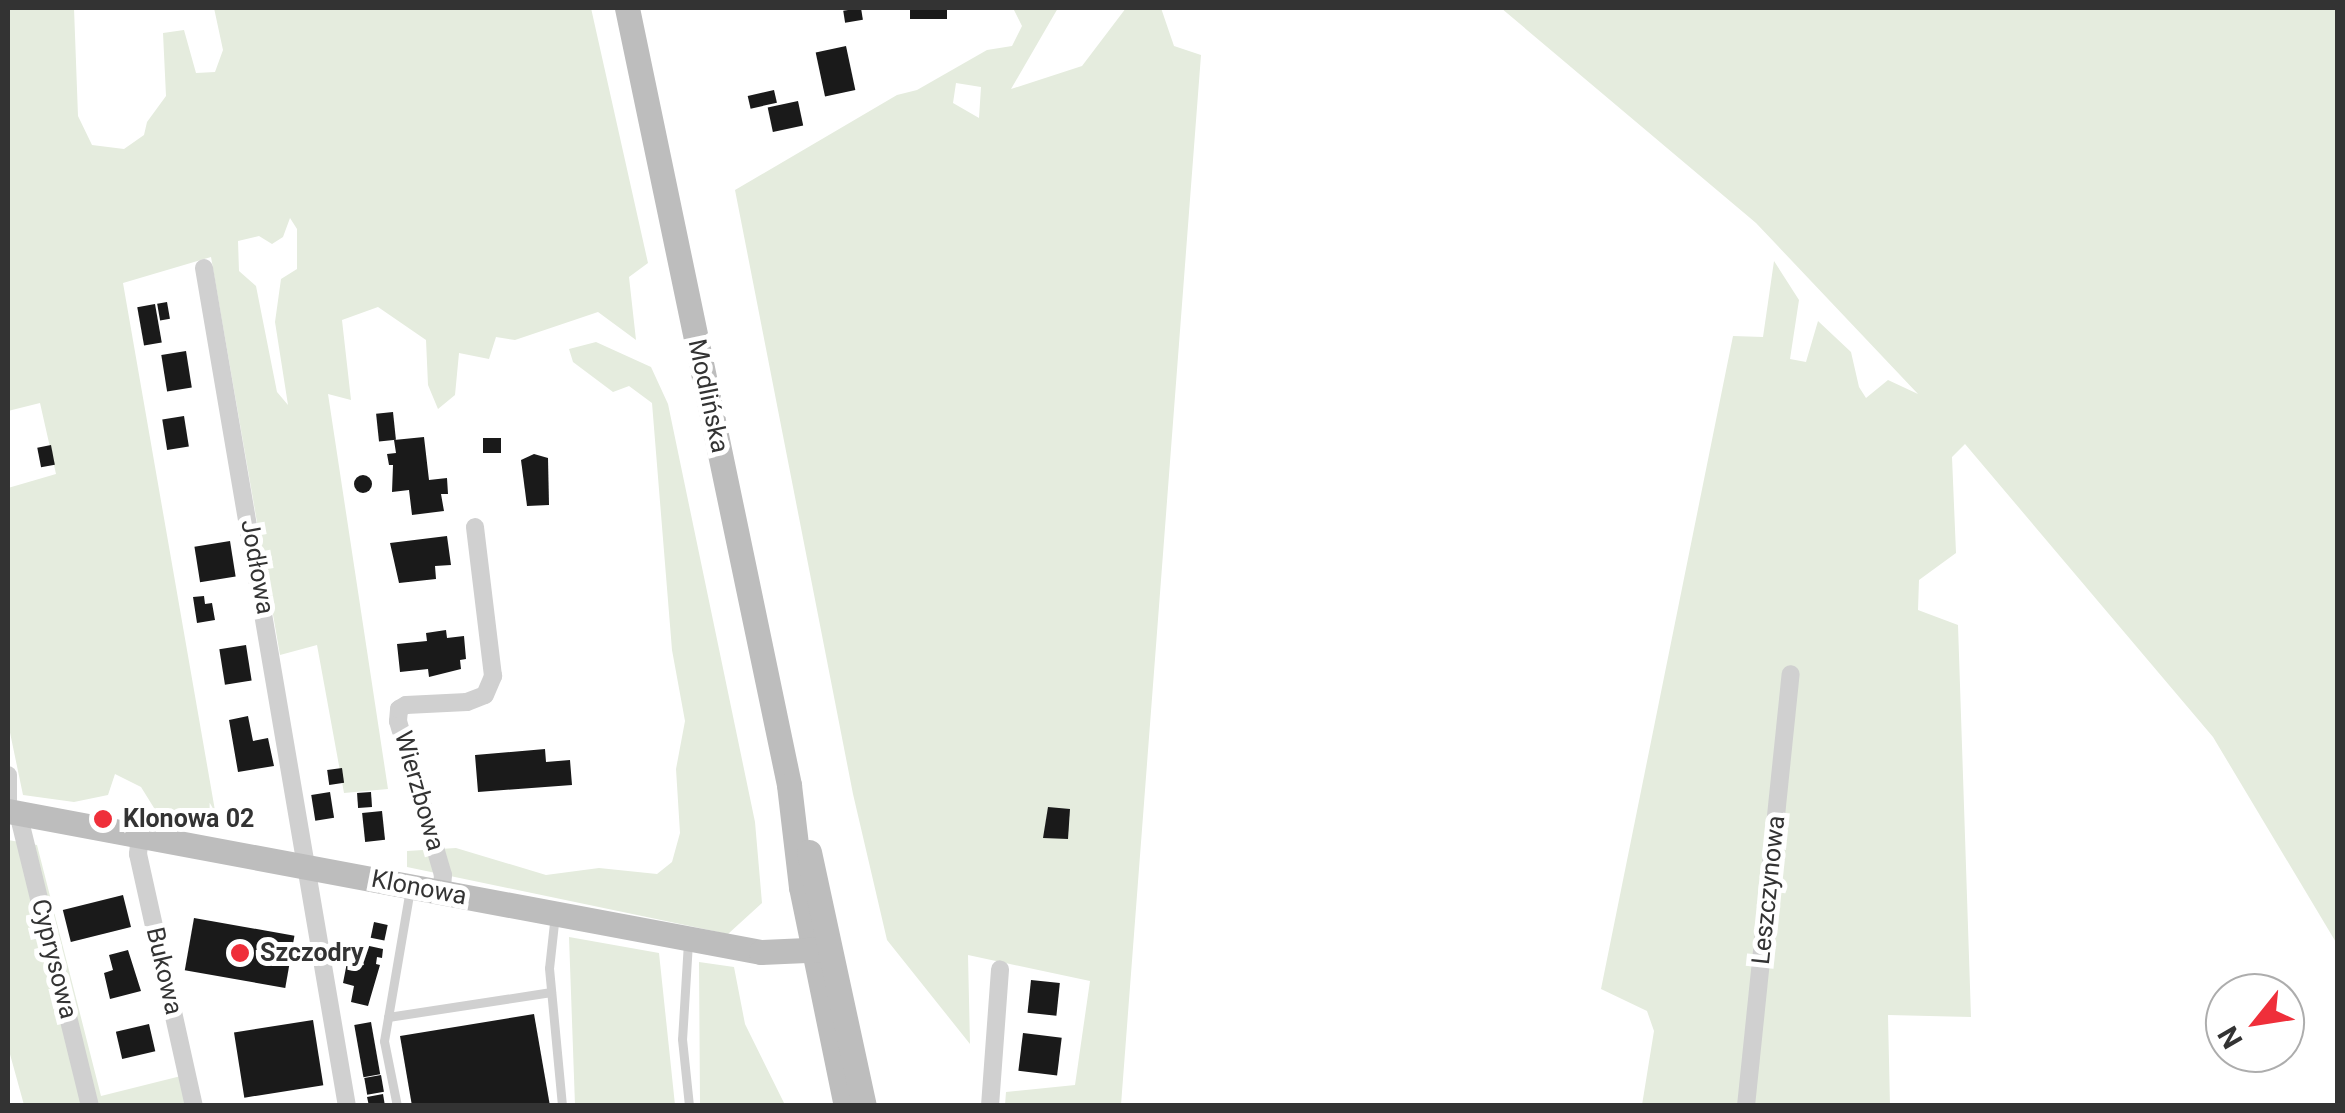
<!DOCTYPE html>
<meta charset="utf-8">
<style>
body{margin:0}
#map{position:relative;width:2345px;height:1113px;overflow:hidden;background:#fff;font-family:Roboto,sans-serif}
div>[style]{position:absolute}
[style*='--x']{left:calc(var(--x)*1px);top:calc(var(--y)*1px);width:calc(var(--w)*1px);rotate:calc(var(--a)*1deg)}
.green>*{inset:0;background:#e5ecde}
.building>*{inset:0;background:#1a1a1a;transform-origin:0 0}
.round{border-radius:50%}
.lane>*{height:9px;margin:-4.5px;padding:0 4.5px;transform-origin:4.5px;border-radius:4.5px;background:#d0d0d0}
.street>*{height:18px;margin:-9px;padding:0 9px;transform-origin:9px;border-radius:9px;background:#d0d0d0}
.secondary>*{height:25px;margin:-12.5px;padding:0 12.5px;transform-origin:12.5px;border-radius:12.5px;background:#bdbdbd}
.dots>*{width:28px;height:28px;translate:-50% -50%;box-sizing:border-box;border:5px solid #fff;border-radius:50%}
span{translate:-50% -50%;white-space:nowrap;text-align:center;line-height:1.15;-webkit-text-stroke:10px #fff;paint-order:stroke}
.street-label{font-size:25px;color:#333}
.poi-label{font-size:25px;color:#333;font-weight:700}
.left{translate:0 -50%;text-align:left}
.frame{position:absolute;inset:0;border:10px solid #333;pointer-events:none}
.north{position:absolute;left:2205px;top:973px;width:100px;height:100px;box-sizing:border-box;background:#fff;border:2px solid #adadad;border-radius:50%;rotate:240deg;font-size:28px;font-weight:700;line-height:40px;text-align:center;color:#333}
.north::after{content:'';display:block;margin:auto;width:35px;height:45px;background:#ef2f3a;clip-path:polygon(50% 0,100% 100%,50% 72%,0 100%)}
</style>
<div id="map">
<div class="green">
<i style="clip-path:polygon(evenodd,8px 8px,74px 8px,78px 116px,92px 145px,124px 149px,144px 135px,147px 122px,166px 96px,163px 33px,184px 30px,196px 73px,215px 72px,223px 50px,214px 8px,591px 8px,648px 263px,629px 277px,636px 340px,598px 312px,515px 340px,496px 337px,489px 359px,459px 353px,455px 395px,438px 409px,428px 385px,426px 340px,378px 307px,342px 320px,351px 400px,328px 394px,388px 789px,344px 793px,317px 645px,280px 655px,211px 257px,123px 283px,217px 822px,159px 816px,141px 787px,115px 774px,108px 795px,74px 802px,23px 795px,8px 723px,8px 488px,56px 474px,40px 403px,8px 411px,8px 8px,290px 218px,297px 229px,297px 269px,281px 279px,275px 322px,288px 405px,277px 392px,256px 286px,239px 271px,238px 241px,259px 236px,272px 244px,283px 237px,290px 218px)"></i>
<i style="clip-path:polygon(evenodd,1013px 8px,1058px 8px,1011px 89px,1082px 66px,1126px 8px,1161px 8px,1174px 46px,1201px 55px,1121px 1105px,1005px 1105px,1006px 1092px,1075px 1085px,1090px 981px,968px 955px,970px 1044px,887px 940px,853px 794px,735px 190px,897px 95px,917px 90px,987px 50px,1012px 46px,1022px 26px,1013px 8px,956px 83px,981px 87px,979px 118px,953px 103px,956px 83px)"></i>
<i style="clip-path:polygon(1501px 8px,2337px 8px,2337px 944px,2213px 737px,1965px 444px,1952px 457px,1956px 553px,1919px 580px,1918px 610px,1958px 625px,1971px 1017px,1888px 1015px,1890px 1105px,1642px 1105px,1654px 1031px,1647px 1011px,1601px 989px,1733px 336px,1763px 337px,1774px 261px,1799px 300px,1790px 359px,1806px 362px,1818px 321px,1851px 352px,1859px 387px,1866px 398px,1888px 380px,1918px 394px,1756px 223px)"></i>
<i style="clip-path:polygon(596px 342px,651px 367px,668px 404px,755px 822px,762px 903px,728px 934px,407px 867px,407px 851px,456px 848px,546px 875px,599px 868px,657px 874px,672px 862px,680px 833px,676px 769px,685px 721px,672px 650px,652px 403px,629px 386px,613px 392px,573px 362px,569px 349px)"></i>
<i style="clip-path:polygon(8px 840px,37px 845px,101px 1096px,181px 1076px,188px 1105px,24px 1105px,8px 1047px)"></i>
<i style="clip-path:polygon(569px 937px,659px 953px,675px 1105px,575px 1105px)"></i>
<i style="clip-path:polygon(699px 962px,734px 967px,745px 1024px,785px 1105px,700px 1105px)"></i>
</div>
<div class="building">
<i style="left:861px;top:8px;width:12px;height:18px;rotate:81deg"></i>
<i style="left:910px;top:8px;width:37px;height:11px"></i>
<i style="left:846px;top:46px;width:45px;height:31px;rotate:78deg"></i>
<i style="left:774px;top:90px;width:13px;height:27px;rotate:77deg"></i>
<i style="left:798px;top:101px;width:25px;height:31px;rotate:78deg"></i>
<i style="left:167px;top:302px;width:17px;height:10px;rotate:80deg"></i>
<i style="left:155px;top:304px;width:39px;height:18px;rotate:80deg"></i>
<i style="left:186px;top:351px;width:37px;height:25px;rotate:81deg"></i>
<i style="left:393px;top:412px;width:28px;height:17px;rotate:84deg"></i>
<i style="left:184px;top:416px;width:31px;height:22px;rotate:81deg"></i>
<i style="clip-path:polygon(424px 437px,429px 480px,447px 478px,448px 494px,441px 494px,444px 511px,412px 515px,409px 490px,392px 492px,393px 465px,389px 465px,387px 454px,396px 453px,394px 440px)"></i>
<i style="left:483px;top:438px;width:18px;height:15px"></i>
<i style="left:51px;top:445px;width:20px;height:14px;rotate:79deg"></i>
<i style="clip-path:polygon(534px 454px,548px 458px,549px 505px,527px 506px,521px 460px)"></i>
<i class="round" style="left:354px;top:475px;width:18px;height:18px"></i>
<i style="clip-path:polygon(447px 536px,451px 565px,435px 566px,436px 579px,399px 583px,390px 543px)"></i>
<i style="left:230px;top:541px;width:36px;height:36px;rotate:81deg"></i>
<i style="clip-path:polygon(204px 596px,205px 604px,212px 603px,215px 620px,197px 623px,193px 597px)"></i>
<i style="clip-path:polygon(446px 630px,447px 638px,464px 636px,466px 659px,460px 660px,461px 669px,429px 677px,428px 669px,400px 672px,397px 644px,427px 641px,426px 633px)"></i>
<i style="left:246px;top:645px;width:36px;height:27px;rotate:81deg"></i>
<i style="clip-path:polygon(248px 716px,253px 741px,268px 738px,274px 766px,238px 772px,229px 720px)"></i>
<i style="clip-path:polygon(545px 749px,546px 762px,570px 760px,572px 785px,478px 792px,475px 755px)"></i>
<i style="left:342px;top:768px;width:15px;height:15px;rotate:82deg"></i>
<i style="left:330px;top:792px;width:26px;height:19px;rotate:81deg"></i>
<i style="left:371px;top:792px;width:15px;height:14px;rotate:86deg"></i>
<i style="clip-path:polygon(1048px 807px,1070px 809px,1068px 839px,1043px 838px)"></i>
<i style="left:382px;top:811px;width:29px;height:20px;rotate:84deg"></i>
<i style="left:123px;top:895px;width:33px;height:62px;rotate:76deg"></i>
<i style="left:194px;top:918px;width:102px;height:53px;rotate:10deg"></i>
<i style="left:374px;top:922px;width:14px;height:16px;rotate:12deg"></i>
<i style="clip-path:polygon(351px 942px,383px 949px,382px 958px,377px 957px,376px 964px,380px 965px,368px 1006px,351px 1002px,354px 986px,343px 983px)"></i>
<i style="clip-path:polygon(128px 950px,141px 991px,110px 999px,104px 973px,113px 970px,109px 955px)"></i>
<i style="left:1031px;top:980px;width:29px;height:33px;rotate:6deg"></i>
<i style="clip-path:polygon(534px 1014px,550px 1106px,412px 1106px,400px 1036px)"></i>
<i style="left:313px;top:1020px;width:66px;height:80px;rotate:81deg"></i>
<i style="left:371px;top:1022px;width:53px;height:17px;rotate:80deg"></i>
<i style="left:149px;top:1024px;width:28px;height:34px;rotate:77deg"></i>
<i style="left:1023px;top:1033px;width:39px;height:38px;rotate:7deg"></i>
<i style="left:381px;top:1075px;width:17px;height:17px;rotate:80deg"></i>
<i style="clip-path:polygon(383px 1094px,385px 1106px,369px 1106px,367px 1097px)"></i>
</div>
<div class="lane">
<i style="--x:555;--y:914;--w:54;--a:96.3"></i>
<i style="--x:549;--y:968;--w:139;--a:84.6"></i>
<i style="--x:688;--y:942;--w:97;--a:93.5"></i>
<i style="--x:682;--y:1039;--w:67;--a:84"></i>
<i style="--x:388;--y:1017;--w:165;--a:-8.7"></i>
<i style="--x:397;--y:1106;--w:66;--a:-101.3"></i>
<i style="--x:384;--y:1041;--w:154;--a:-80.3"></i>
</div>
<div class="street">
<i style="--x:204;--y:268;--w:850;--a:80.32"></i>
<i style="--x:8;--y:775;--w:36;--a:90"></i>
<i style="--x:18;--y:813;--w:302;--a:76.2"></i>
<i style="--x:140;--y:835;--w:19;--a:96"></i>
<i style="--x:138;--y:854;--w:258;--a:77.5"></i>
<i style="--x:442;--y:892;--w:17;--a:-87"></i>
<i style="--x:443;--y:875;--w:160;--a:-106.3"></i>
<i style="--x:398;--y:721;--w:12;--a:-85"></i>
<i style="--x:399;--y:709;--w:8;--a:-30"></i>
<i style="--x:406;--y:705;--w:61;--a:-2.8"></i>
<i style="--x:467;--y:702;--w:19;--a:-21"></i>
<i style="--x:485;--y:695;--w:21;--a:-67"></i>
<i style="--x:493;--y:676;--w:150;--a:-96.9"></i>
<i style="--x:990;--y:1106;--w:137;--a:-85.8"></i>
<i style="--x:1746;--y:1106;--w:434;--a:-84.1"></i>
</div>
<div class="secondary">
<i style="--x:627;--y:8;--w:794;--a:78.22"></i>
<i style="--x:789;--y:785;--w:103;--a:83.3"></i>
<i style="--x:801;--y:887;--w:224;--a:78.4"></i>
<i style="--x:8;--y:811;--w:766;--a:10.61"></i>
<i style="--x:761;--y:952;--w:68;--a:-2.5"></i>
<i style="--x:809;--y:852;--w:260;--a:77.8"></i>
</div>
<div class="dots">
<i style="left:103px;top:819px;background:#ef2f3a"></i>
<i style="left:240px;top:953px;background:#ef2f3a"></i>
</div>
<div class="street-label">
<span style="left:708px;top:396px;rotate:78deg">Modlińska</span>
<span style="left:257px;top:567px;rotate:80deg">Jodłowa</span>
<span style="left:419px;top:791px;rotate:74deg">Wierzbowa</span>
<span style="left:419px;top:888px;rotate:11deg">Klonowa</span>
<span style="left:1769px;top:890px;rotate:-84deg">Leszczynowa</span>
<span style="left:54px;top:959px;rotate:76deg">Cyprysowa</span>
<span style="left:164px;top:971px;rotate:77deg">Bukowa</span>
</div>
<div class="poi-label">
<span class="left" style="left:123px;top:819px">Klonowa 02</span>
<span class="left" style="left:260px;top:953px">Szczodry</span>
</div>
<div class="frame"></div>
<div class="north">N</div>
</div>
